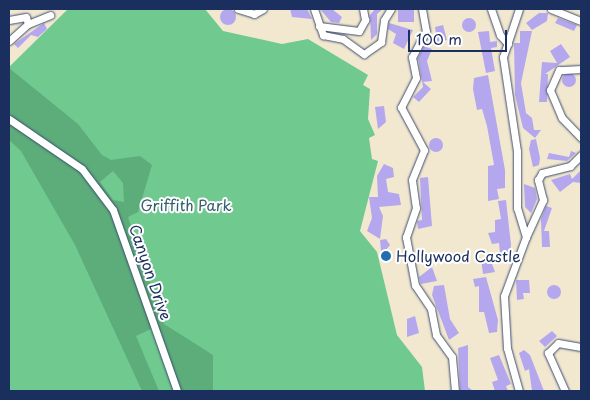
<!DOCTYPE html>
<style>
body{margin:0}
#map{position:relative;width:590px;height:400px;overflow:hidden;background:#f2e8d0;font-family:"Playpen Sans",sans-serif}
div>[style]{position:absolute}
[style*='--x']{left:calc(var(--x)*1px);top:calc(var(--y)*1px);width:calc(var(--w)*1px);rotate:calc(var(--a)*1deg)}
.green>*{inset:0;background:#70c98f}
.forest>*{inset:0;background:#5cad7a}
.building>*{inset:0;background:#b4a7ee;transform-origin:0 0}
.round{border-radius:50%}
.roads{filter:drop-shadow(0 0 1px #3b4b6f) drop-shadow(0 0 1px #3b4b6f)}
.minor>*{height:7px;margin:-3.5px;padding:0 3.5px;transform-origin:3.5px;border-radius:3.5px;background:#fff}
.dots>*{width:14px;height:14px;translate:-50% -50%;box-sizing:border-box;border:2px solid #fff;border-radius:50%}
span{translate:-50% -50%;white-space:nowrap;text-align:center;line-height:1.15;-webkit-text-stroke:4px #fff;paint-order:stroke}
.park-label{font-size:15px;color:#355d6d}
.poi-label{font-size:15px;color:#1b2f5e}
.left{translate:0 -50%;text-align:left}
.street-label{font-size:15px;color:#1b2f5e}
.frame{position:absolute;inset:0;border:10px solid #1b2f5e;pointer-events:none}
.scale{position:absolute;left:408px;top:30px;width:99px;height:22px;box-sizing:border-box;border:2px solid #1b2f5e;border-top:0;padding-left:6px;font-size:15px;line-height:18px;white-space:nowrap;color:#1b2f5e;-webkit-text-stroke:4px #fff;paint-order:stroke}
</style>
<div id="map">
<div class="green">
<i style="clip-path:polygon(68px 9px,205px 9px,223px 31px,282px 44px,308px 39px,368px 75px,363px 85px,370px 89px,368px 119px,375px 135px,369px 138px,372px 159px,378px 161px,360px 231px,377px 252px,397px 335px,422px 367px,425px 391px,9px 391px,9px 67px)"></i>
</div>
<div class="forest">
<i style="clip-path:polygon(evenodd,9px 68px,78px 124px,102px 155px,111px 160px,140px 156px,152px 165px,138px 212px,128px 217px,164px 324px,213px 355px,213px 391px,175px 391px,153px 328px,136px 336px,159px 391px,142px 391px,75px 245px,21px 151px,9px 140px,9px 68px,113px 171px,123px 183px,124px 202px,113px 200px,100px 182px,113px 171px)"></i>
</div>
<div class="building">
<i style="clip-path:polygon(290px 9px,307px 9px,312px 19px,292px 17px)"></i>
<i style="clip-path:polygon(320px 9px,332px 9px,342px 17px,339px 23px,331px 22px)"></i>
<i style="clip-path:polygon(375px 9px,383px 9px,377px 14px,377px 34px,371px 40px,370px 15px)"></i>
<i style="left:398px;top:9px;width:16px;height:13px"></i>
<i class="round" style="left:220px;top:9px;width:16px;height:16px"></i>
<i style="clip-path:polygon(539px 13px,548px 13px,547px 21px,532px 30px,526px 23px)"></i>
<i style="clip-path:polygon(558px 18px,577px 25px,574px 31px,555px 23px)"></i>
<i class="round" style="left:462px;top:18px;width:14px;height:14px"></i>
<i style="clip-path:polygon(44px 23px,47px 29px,38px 37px,31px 35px,18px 48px,14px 44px)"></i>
<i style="clip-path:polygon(389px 23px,413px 30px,404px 49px,393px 43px,396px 34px,388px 29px)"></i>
<i style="clip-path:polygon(443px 25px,447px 40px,432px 44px,430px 38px,436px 35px,435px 27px)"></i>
<i style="clip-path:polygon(489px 31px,490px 42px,497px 41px,497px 47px,491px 48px,495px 71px,486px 73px,478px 32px)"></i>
<i style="clip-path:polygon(520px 31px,532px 31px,521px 83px,526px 113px,532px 118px,534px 130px,541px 130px,535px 138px,523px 128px,515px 95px,514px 43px,520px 43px)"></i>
<i style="clip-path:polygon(561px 44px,570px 57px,545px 74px,548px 74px,547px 102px,539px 102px,542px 62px,557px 63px,550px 51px)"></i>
<i style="clip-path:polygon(424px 46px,432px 49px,427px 61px,432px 81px,423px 82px,431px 89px,419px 102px,413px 97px,423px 87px,418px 58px)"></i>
<i class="round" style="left:562px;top:73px;width:14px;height:14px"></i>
<i style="clip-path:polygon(488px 75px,505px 170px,505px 188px,497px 189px,499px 199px,488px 201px,488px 166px,494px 165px,487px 126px,482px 109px,477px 110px,473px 89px,474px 78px)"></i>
<i style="clip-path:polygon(384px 106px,386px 122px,378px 129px,375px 107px)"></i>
<i class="round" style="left:429px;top:138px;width:14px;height:14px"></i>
<i style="clip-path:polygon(536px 139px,540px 158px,539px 165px,533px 167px,529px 149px,531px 140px)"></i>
<i style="clip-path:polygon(571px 151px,576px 153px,567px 161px,547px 159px,549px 153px,569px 157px)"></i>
<i style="clip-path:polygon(384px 164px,393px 168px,394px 177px,386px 179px,388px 192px,399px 194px,401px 205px,379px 207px,383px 216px,380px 239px,367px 231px,372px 218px,369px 197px,378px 197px,377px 176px)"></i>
<i style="clip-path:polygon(581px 170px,581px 183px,573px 182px,560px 192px,551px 180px,570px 174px,572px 179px)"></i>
<i style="clip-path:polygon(428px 177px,432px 226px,418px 229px,417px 221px,422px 220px,420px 178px)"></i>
<i style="clip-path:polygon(524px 184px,535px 188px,537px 199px,531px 213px,525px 207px)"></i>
<i style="clip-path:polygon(506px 200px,511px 245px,510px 252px,500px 253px,499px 243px,492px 244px,488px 233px,495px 232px,495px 220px,501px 219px,498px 201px)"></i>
<i style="clip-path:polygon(546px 206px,552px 208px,544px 231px,549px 231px,550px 247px,542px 247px,541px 219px)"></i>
<i style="clip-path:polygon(386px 239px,390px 245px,385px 251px,391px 255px,382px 261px,380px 240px)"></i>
<i style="clip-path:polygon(490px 258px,495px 272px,483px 274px,481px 259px)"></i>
<i style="clip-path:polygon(432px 267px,437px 281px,421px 284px,419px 277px)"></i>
<i style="clip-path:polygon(486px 277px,498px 320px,497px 332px,489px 333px,484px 312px,479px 312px,479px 286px,475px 287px,473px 279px)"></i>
<i style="clip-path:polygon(516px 280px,529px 280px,530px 293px,523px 293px,524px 299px,517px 300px)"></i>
<i style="clip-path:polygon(444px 285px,450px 319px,459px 333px,449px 340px,432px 295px,434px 286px)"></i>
<i class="round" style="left:547px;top:285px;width:14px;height:14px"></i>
<i style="clip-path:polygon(415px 316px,419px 333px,407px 337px,407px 319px)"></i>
<i style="clip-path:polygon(552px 331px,557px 336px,545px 347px,539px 341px)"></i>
<i style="clip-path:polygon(468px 345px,468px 387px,473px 391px,460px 391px,458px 348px)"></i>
<i style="clip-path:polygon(524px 350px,530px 355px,544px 391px,532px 391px,529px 369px,525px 371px,519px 353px)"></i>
<i style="clip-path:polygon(499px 355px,511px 384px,506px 386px,508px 391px,495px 391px,492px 382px,498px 380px,490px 358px)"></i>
</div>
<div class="roads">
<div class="minor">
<i style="--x:238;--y:9;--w:17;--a:17"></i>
<i style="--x:254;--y:14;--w:10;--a:-29"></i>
<i style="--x:314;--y:9;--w:28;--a:71"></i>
<i style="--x:323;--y:35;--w:20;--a:11"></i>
<i style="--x:343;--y:39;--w:26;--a:36"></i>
<i style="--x:364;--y:54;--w:21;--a:-35"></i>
<i style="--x:381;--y:42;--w:22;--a:-82"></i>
<i style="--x:384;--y:20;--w:13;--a:-58"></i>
<i style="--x:422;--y:9;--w:22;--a:80"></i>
<i style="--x:426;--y:31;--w:30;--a:118"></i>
<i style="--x:412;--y:57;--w:21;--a:79"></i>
<i style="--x:416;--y:78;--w:33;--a:117"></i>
<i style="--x:401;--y:107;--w:49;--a:61.9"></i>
<i style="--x:424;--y:150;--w:32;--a:112"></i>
<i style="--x:412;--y:180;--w:28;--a:82"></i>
<i style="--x:416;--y:208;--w:31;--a:109"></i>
<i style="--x:406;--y:237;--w:49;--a:79.4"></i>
<i style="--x:415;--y:285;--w:29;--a:56"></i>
<i style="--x:431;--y:309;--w:26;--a:79"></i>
<i style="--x:436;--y:335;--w:27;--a:54"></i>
<i style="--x:452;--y:357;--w:34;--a:85"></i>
<i style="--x:491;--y:9;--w:28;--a:71"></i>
<i style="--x:500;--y:35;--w:12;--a:48"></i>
<i style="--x:551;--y:9;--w:32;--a:22"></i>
<i style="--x:9;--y:20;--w:17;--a:-10"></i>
<i style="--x:26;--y:17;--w:7;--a:74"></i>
<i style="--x:319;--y:26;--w:40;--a:7.1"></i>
<i style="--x:359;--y:31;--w:13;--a:-61"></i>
<i style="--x:365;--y:20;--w:11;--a:-100"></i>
<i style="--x:9;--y:41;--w:25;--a:-42"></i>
<i style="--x:28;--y:24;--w:24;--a:-22"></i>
<i style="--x:581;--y:69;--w:22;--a:177"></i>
<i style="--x:559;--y:70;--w:22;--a:114"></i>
<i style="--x:550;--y:90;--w:30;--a:67"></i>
<i style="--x:562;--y:118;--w:28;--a:46"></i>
<i style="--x:9;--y:119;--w:88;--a:34.4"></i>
<i style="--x:82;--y:169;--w:51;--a:52.9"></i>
<i style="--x:113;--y:210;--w:192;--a:70.5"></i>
<i style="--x:526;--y:237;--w:41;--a:-65.3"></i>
<i style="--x:543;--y:200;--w:21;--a:-104"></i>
<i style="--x:538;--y:180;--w:8;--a:-60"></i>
<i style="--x:542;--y:173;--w:29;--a:-14"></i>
<i style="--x:570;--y:166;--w:16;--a:-45"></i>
<i style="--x:519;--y:391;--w:45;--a:-105.6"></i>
<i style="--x:507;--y:348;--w:52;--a:-93.3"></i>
<i style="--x:504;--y:296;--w:63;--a:-69.6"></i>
<i style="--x:526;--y:237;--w:30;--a:-107"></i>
<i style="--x:517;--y:208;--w:57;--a:-90"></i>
<i style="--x:517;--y:151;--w:95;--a:-98.5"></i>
<i style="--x:503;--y:57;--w:51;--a:-71.6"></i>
<i style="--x:565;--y:391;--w:42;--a:-114.1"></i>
<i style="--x:548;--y:353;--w:14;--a:-45"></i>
<i style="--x:558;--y:343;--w:23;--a:10"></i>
</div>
</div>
<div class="dots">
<i style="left:386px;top:256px;background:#1f6fb2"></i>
</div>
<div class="park-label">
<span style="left:186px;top:205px">Griffith Park</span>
</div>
<div class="poi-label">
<span class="left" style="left:396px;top:256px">Hollywood Castle</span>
</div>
<div class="street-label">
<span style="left:151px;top:272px;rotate:71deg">Canyon Drive</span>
</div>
<div class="frame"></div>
<div class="scale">100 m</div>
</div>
